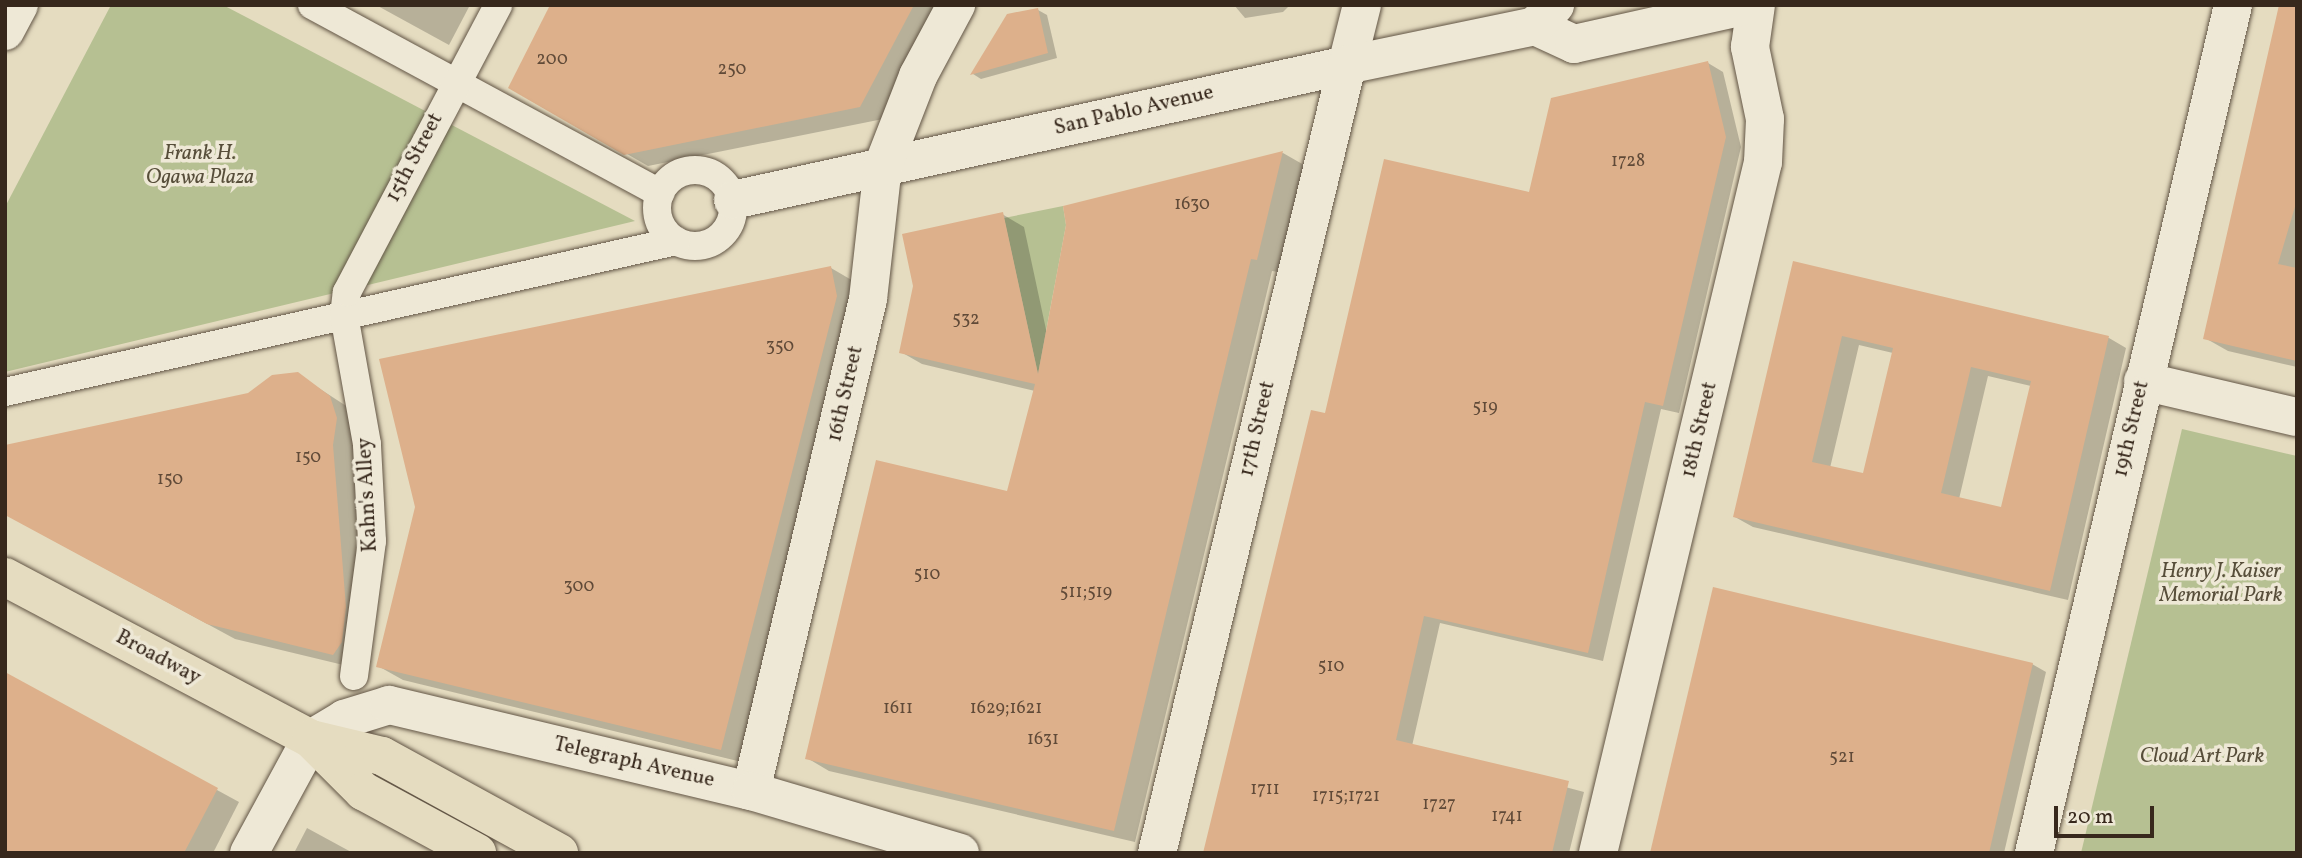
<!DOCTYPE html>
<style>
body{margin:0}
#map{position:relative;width:2302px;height:858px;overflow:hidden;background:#e5dcc0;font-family:Vollkorn,serif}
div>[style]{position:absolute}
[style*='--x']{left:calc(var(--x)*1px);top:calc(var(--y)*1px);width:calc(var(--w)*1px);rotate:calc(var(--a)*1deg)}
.green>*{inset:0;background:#b6c092}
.shadow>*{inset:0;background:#0003}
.building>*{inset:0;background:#ddb08b}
.roads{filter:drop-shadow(0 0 2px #625545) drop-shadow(0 0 2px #625545)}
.pedestrian>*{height:28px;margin:-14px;padding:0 14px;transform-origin:14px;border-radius:14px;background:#eee8d6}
.pedestrian>.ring{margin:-14px;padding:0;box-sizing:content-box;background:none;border:28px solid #eee8d6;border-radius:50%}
.minor>*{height:38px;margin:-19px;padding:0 19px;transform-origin:19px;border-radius:19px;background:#eee8d6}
.tertiary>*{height:38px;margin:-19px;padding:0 19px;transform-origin:19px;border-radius:19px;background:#eee8d6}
.secondary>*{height:38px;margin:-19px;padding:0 19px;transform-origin:19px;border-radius:19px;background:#eee8d6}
.primary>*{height:38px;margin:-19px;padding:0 19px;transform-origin:19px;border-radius:19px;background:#e5dcc0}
span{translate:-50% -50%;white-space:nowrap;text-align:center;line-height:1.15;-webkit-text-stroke:7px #eee8d6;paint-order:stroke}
.number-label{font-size:18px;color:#604a38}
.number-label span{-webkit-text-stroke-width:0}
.street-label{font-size:21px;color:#37281c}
.park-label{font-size:21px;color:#574e3a;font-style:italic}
.frame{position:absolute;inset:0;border:7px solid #37281c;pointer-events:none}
.scale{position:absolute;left:2054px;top:806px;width:100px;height:32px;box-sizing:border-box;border:4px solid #37281c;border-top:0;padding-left:9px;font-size:21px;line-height:24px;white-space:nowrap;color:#37281c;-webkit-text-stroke:5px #eee8d6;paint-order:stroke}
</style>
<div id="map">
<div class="green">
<i style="clip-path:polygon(111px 5px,223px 5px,635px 221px,5px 372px,5px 207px)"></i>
<i style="clip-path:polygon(1063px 206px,1066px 225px,1038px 374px,1004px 218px)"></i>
<i style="clip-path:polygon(2182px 429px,2297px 456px,2297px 853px,2081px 853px)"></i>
</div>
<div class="shadow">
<i style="clip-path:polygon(376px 5px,470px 5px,449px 45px)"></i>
<i style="clip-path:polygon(554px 5px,943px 5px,883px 119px,648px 166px,510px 87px)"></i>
<i style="clip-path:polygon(1234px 5px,1290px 5px,1283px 12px,1245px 18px)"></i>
<i style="clip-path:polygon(2297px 5px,2297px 367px,2228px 351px,2205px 338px)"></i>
<i style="clip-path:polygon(1038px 10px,1047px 15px,1057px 58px,981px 79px,973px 74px,1008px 16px)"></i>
<i style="clip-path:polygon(1708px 63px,1723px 72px,1741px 147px,1679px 413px,1661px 409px,1603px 661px,1440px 623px,1412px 746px,1584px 792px,1569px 853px,1208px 853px,1327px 415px,1531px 195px)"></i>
<i style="clip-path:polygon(1283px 153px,1304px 165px,1279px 272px,1272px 271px,1135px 842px,829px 771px,807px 758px,1008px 493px,1035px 391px,922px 364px,901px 352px,1002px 214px,1024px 227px,1047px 334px,1068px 225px,1065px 207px)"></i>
<i style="clip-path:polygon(evenodd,1794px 263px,2109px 338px,2126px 348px,2068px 600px,1753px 527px,1735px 517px,1794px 263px,1859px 345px,1893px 353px,1864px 476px,1830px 468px,1859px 345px,1794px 263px,1988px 376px,2031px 386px,2002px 509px,1959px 499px,1988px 376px)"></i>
<i style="clip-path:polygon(831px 268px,855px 282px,746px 763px,403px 680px,378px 666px)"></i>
<i style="clip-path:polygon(297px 374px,357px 413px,360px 669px,235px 639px,5px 514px)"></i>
<i style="clip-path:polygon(2032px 664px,2046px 672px,2004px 853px,1652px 853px)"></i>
<i style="clip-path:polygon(217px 790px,239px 802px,213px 853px,5px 853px)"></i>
<i style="clip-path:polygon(307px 828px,353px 853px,294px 853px)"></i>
</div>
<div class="building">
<i style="clip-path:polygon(550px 5px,914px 5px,860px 107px,624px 155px,508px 88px)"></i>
<i style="clip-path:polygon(2279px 5px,2297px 5px,2297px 200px,2278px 264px,2297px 268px,2297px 361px,2203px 339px)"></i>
<i style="clip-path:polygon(1038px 8px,1048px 53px,970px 75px,1007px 14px)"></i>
<i style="clip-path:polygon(1708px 61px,1726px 137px,1663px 406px,1645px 402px,1588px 653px,1424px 616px,1396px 740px,1569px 781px,1552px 853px,1203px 853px,1311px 410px,1325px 413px,1384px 159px,1529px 192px,1551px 98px)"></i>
<i style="clip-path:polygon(1283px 151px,1257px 260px,1251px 259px,1114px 831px,805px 759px,876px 460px,1007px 491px,1035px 384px,899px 353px,913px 286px,902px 234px,1003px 212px,1038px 374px,1066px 225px,1063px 206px)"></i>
<i style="clip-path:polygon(evenodd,1793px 261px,2109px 336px,2050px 591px,1733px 517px,1793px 261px,1842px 336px,1893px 348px,1863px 473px,1812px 462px,1842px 336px,1793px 261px,1971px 367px,2031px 381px,2001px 507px,1941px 493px,1971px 367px)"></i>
<i style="clip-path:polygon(831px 266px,837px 296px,721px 750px,376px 667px,415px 507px,379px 359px)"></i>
<i style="clip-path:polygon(298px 372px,330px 396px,337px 418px,333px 445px,346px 607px,342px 642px,333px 655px,207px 624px,5px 515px,5px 445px,248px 393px,272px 375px)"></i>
<i style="clip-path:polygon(1713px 587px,2033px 663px,1989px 853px,1650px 853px)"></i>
<i style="clip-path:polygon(5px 672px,218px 788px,184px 853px,5px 853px)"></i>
</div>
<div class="roads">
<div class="pedestrian">
<i style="--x:312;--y:5;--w:396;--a:28.4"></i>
<i class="ring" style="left:657px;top:170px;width:48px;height:48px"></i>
<i style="--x:5;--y:392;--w:688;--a:-12.68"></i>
<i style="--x:354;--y:676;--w:136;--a:-82.4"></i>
<i style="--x:372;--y:541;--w:97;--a:-93"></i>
<i style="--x:367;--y:444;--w:131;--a:-100.1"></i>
<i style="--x:344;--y:315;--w:23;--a:-83"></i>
<i style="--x:347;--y:292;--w:324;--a:-62.2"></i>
</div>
<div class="minor">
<i style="--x:733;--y:200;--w:629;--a:-12.4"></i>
<i style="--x:2143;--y:381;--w:158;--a:13.2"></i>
<i style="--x:751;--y:791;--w:506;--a:-76.62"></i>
<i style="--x:868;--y:299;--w:134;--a:-83.6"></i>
<i style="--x:883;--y:166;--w:97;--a:-68.7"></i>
<i style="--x:918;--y:76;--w:81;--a:-61.8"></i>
<i style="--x:249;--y:853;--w:130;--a:-61.5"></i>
<i style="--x:1598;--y:853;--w:710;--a:-76.57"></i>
<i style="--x:1763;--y:162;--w:43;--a:-87.3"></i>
<i style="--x:1765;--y:119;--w:74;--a:-101.8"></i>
<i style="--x:1750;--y:47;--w:42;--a:-81.9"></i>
<i style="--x:2034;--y:853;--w:871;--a:-76.79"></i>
</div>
<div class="tertiary">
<i style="--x:1347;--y:65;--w:62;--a:-76"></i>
</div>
<div class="secondary">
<i style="--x:1535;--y:26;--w:43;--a:24.8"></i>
<i style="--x:1574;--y:44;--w:179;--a:-12.6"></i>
<i style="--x:5;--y:31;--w:30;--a:-62"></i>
<i style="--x:311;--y:739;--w:39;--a:-31"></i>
<i style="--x:344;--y:719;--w:47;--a:-17.3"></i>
<i style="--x:389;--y:705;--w:372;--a:13.4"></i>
<i style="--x:751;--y:791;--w:218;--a:16.5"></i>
<i style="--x:1157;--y:853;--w:811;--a:-76.44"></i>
<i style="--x:1347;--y:65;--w:192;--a:-11.7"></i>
<i style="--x:1535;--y:26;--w:29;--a:-46"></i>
</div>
<div class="primary">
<i style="--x:5;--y:577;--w:346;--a:27.9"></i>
<i style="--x:311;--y:739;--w:73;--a:13.5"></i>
<i style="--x:382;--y:756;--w:202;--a:28.7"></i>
<i style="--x:311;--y:739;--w:74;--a:45"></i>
<i style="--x:363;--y:791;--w:130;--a:28.5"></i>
</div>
</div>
<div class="number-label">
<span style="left:552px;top:60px">200</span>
<span style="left:732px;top:70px">250</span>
<span style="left:1628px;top:162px">1728</span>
<span style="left:1192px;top:205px">1630</span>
<span style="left:966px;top:320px">532</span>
<span style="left:780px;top:347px">350</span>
<span style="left:1485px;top:408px">519</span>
<span style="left:308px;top:458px">150</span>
<span style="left:170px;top:480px">150</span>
<span style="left:927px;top:575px">510</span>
<span style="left:579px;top:587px">300</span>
<span style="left:1086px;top:593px">511;519</span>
<span style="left:1331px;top:667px">510</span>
<span style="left:898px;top:709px">1611</span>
<span style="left:1006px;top:709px">1629;1621</span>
<span style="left:1043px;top:740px">1631</span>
<span style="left:1842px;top:758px">521</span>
<span style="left:1265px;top:790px">1711</span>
<span style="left:1346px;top:797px">1715;1721</span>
<span style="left:1439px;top:805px">1727</span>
<span style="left:1507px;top:817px">1741</span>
</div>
<div class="street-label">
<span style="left:1134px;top:111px;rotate:-13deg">San Pablo Avenue</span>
<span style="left:415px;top:158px;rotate:-62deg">15th Street</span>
<span style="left:846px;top:394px;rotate:-77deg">16th Street</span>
<span style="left:1258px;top:429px;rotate:-77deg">17th Street</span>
<span style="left:2132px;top:429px;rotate:-77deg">19th Street</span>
<span style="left:1700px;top:430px;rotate:-77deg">18th Street</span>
<span style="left:368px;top:495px;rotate:-93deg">Kahn's Alley</span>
<span style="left:158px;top:658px;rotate:28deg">Broadway</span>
<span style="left:634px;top:763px;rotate:13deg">Telegraph Avenue</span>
</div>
<div class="park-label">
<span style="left:200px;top:166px">Frank H.<br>Ogawa Plaza</span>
<span style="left:2221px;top:584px">Henry J. Kaiser<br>Memorial Park</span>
<span style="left:2202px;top:757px">Cloud Art Park</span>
</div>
<div class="frame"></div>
<div class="scale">20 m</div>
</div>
